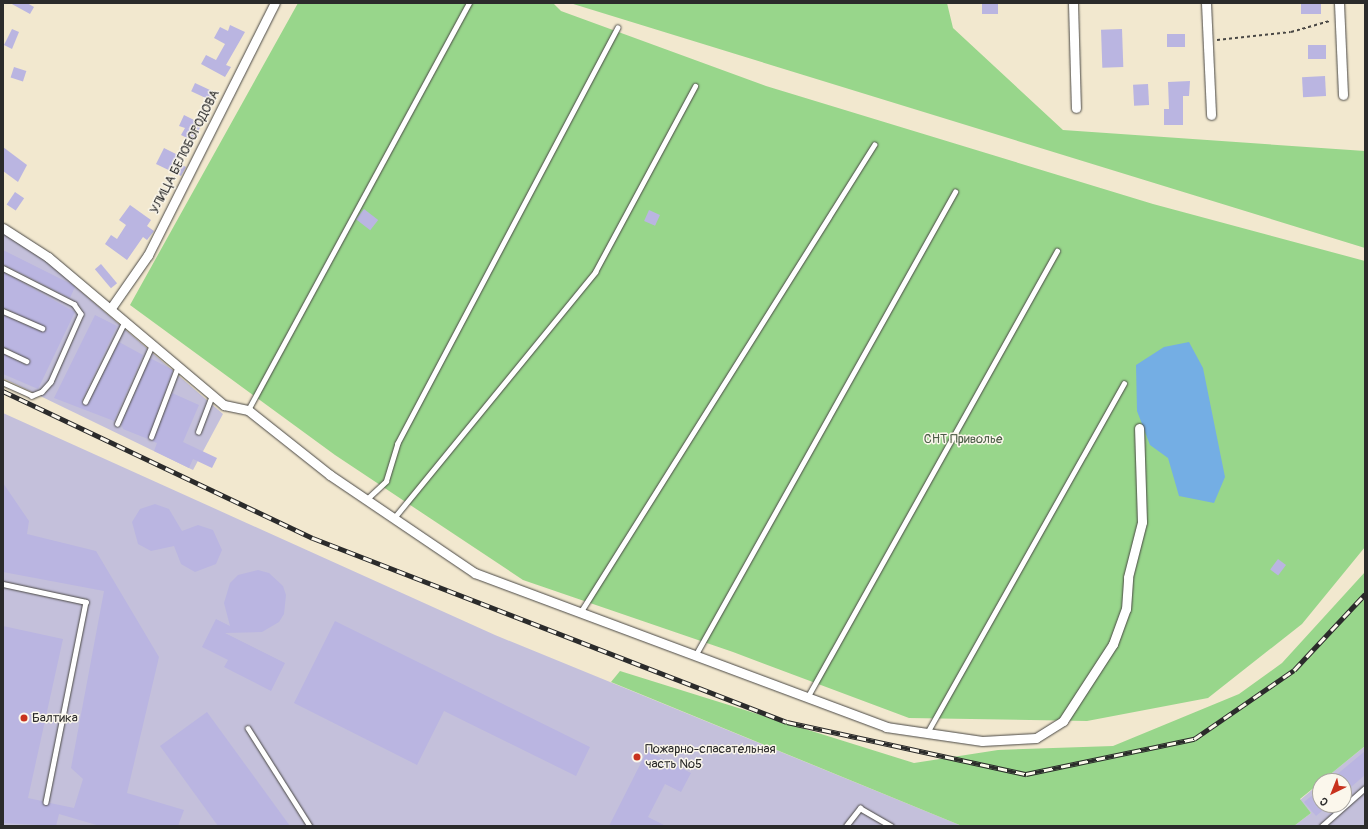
<!DOCTYPE html>
<meta charset="utf-8">
<style>
body{margin:0}
#map{position:relative;width:1368px;height:829px;overflow:hidden;background:#f2e8cf;font-family:Pangolin,sans-serif}
div>[style]{position:absolute}
[style*='--x']{left:calc(var(--x)*1px);top:calc(var(--y)*1px);width:calc(var(--w)*1px);rotate:calc(var(--a)*1deg)}
.industrial>*{inset:0;background:#c4c0db}
.green>*{inset:0;background:#98d68b}
.water>*{inset:0;background:#74aee4}
.building>*{inset:0;background:#bab5e1;transform-origin:0 0}
.path>*{height:2px;margin-top:-1px;transform-origin:0;background:repeating-linear-gradient(90deg,#494744 0 3px,transparent 0 6px)}
.roads{filter:drop-shadow(0 0 1px #494744) drop-shadow(0 0 1px #494744)}
.lane>*{height:4.5px;margin:-2.25px;padding:0 2.25px;transform-origin:2.25px;border-radius:2.25px;background:#fff}
.street>*{height:9px;margin:-4.5px;padding:0 4.5px;transform-origin:4.5px;border-radius:4.5px;background:#fff}
.rail>*{height:4.5px;margin-top:-2.25px;transform-origin:0;background:repeating-linear-gradient(90deg,#fbf7ec 0 9px,#2b2b2b 0 18px);box-sizing:border-box;border-block:1px solid #2b2b2b}
.dots>*{width:11px;height:11px;translate:-50% -50%;box-sizing:border-box;border:2px solid #fbf7ec;border-radius:50%}
span{translate:-50% -50%;white-space:nowrap;text-align:center;line-height:1.15;-webkit-text-stroke:3px #fbf7ec;paint-order:stroke}
.street-label{font-size:13px;color:#2b2b2b}
.park-label{font-size:13px;color:#4c5e48}
.poi-label{font-size:13px;color:#2b2b2b}
.left{translate:0 -50%;text-align:left}
.frame{position:absolute;inset:0;border:4px solid #2b2b2b;pointer-events:none}
.north{position:absolute;left:1312px;top:773px;width:40px;height:40px;box-sizing:border-box;background:#fbf7ec;border:1px solid #a8a59f;border-radius:50%;rotate:223deg;font-size:11px;font-weight:700;line-height:16px;text-align:center;color:#2b2b2b}
.north::after{content:'';display:block;margin:auto;width:14px;height:18px;background:#c8321e;clip-path:polygon(50% 0,100% 100%,50% 72%,0 100%)}
</style>
<div id="map">
<div class="industrial">
<i style="clip-path:polygon(3px 233px,47px 262px,223px 414px,193px 470px,3px 378px)"></i>
<i style="clip-path:polygon(3px 413px,495px 635px,962px 826px,3px 826px)"></i>
<i style="clip-path:polygon(1365px 746px,1365px 826px,1294px 826px,1311px 813px,1300px 800px,1320px 783px,1320px 805px,1344px 805px,1344px 781px,1322px 781px)"></i>
</div>
<div class="green">
<i style="clip-path:polygon(298px 3px,553px 3px,561px 11px,766px 86px,1153px 204px,1365px 261px,1365px 547px,1302px 624px,1208px 698px,1087px 721px,909px 718px,733px 652px,523px 580px,335px 455px,130px 305px)"></i>
<i style="clip-path:polygon(570px 3px,947px 3px,953px 28px,1063px 130px,1365px 151px,1365px 248px)"></i>
<i style="clip-path:polygon(1365px 572px,1365px 746px,1300px 799px,1311px 813px,1294px 826px,962px 826px,611px 682px,620px 671px,914px 763px,998px 750px,1113px 746px,1239px 694px,1282px 663px)"></i>
</div>
<div class="water">
<i style="clip-path:polygon(1189px 342px,1203px 368px,1225px 477px,1214px 503px,1179px 496px,1168px 458px,1150px 445px,1137px 411px,1136px 365px,1164px 347px)"></i>
</div>
<div class="building">
<i style="clip-path:polygon(10px 3px,27px 3px,34px 7px,30px 14px)"></i>
<i style="left:982px;top:3px;width:16px;height:11px"></i>
<i style="left:1301px;top:3px;width:20px;height:11px"></i>
<i style="clip-path:polygon(230px 25px,245px 32px,226px 65px,231px 67px,225px 77px,201px 64px,206px 55px,216px 60px,225px 44px,214px 38px,220px 27px,228px 31px)"></i>
<i style="clip-path:polygon(12px 29px,19px 32px,12px 49px,4px 45px)"></i>
<i style="left:1122px;top:29px;width:38px;height:21px;rotate:88deg"></i>
<i style="left:1167px;top:34px;width:18px;height:13px"></i>
<i style="left:1308px;top:45px;width:18px;height:14px"></i>
<i style="left:14px;top:67px;width:13px;height:11px;rotate:18deg"></i>
<i style="left:1325px;top:76px;width:20px;height:23px;rotate:87deg"></i>
<i style="clip-path:polygon(1190px 81px,1189px 96px,1183px 96px,1183px 125px,1164px 125px,1164px 109px,1169px 109px,1168px 82px)"></i>
<i style="left:195px;top:83px;width:23px;height:9px;rotate:25deg"></i>
<i style="left:1148px;top:84px;width:21px;height:15px;rotate:87deg"></i>
<i style="clip-path:polygon(184px 115px,202px 124px,193px 141px,181px 135px,185px 128px,179px 126px)"></i>
<i style="clip-path:polygon(3px 147px,27px 165px,18px 182px,3px 171px)"></i>
<i style="clip-path:polygon(164px 148px,178px 155px,175px 162px,186px 167px,181px 176px,156px 164px)"></i>
<i style="left:15px;top:192px;width:11px;height:15px;rotate:34deg"></i>
<i style="clip-path:polygon(130px 205px,151px 220px,147px 226px,154px 231px,147px 240px,143px 237px,127px 260px,105px 244px,111px 235px,117px 239px,126px 225px,119px 220px)"></i>
<i style="left:364px;top:209px;width:18px;height:13px;rotate:38deg"></i>
<i style="left:649px;top:210px;width:12px;height:12px;rotate:24deg"></i>
<i style="clip-path:polygon(3px 250px,71px 284px,75px 287px,70px 298px,3px 264px)"></i>
<i style="left:101px;top:264px;width:25px;height:8px;rotate:50deg"></i>
<i style="clip-path:polygon(3px 272px,75px 312px,38px 389px,3px 374px,3px 354px,26px 365px,31px 361px,3px 346px,3px 315px,40px 331px,46px 328px,3px 307px)"></i>
<i style="clip-path:polygon(95px 315px,117px 326px,82px 400px,83px 405px,88px 404px,119px 342px,143px 355px,114px 421px,54px 398px)"></i>
<i style="clip-path:polygon(150px 358px,173px 370px,148px 439px,123px 429px,121px 424px)"></i>
<i style="clip-path:polygon(172px 393px,199px 405px,183px 442px,217px 458px,212px 468px,193px 459px,189px 468px,154px 451px,157px 443px,152px 441px)"></i>
<i style="clip-path:polygon(3px 483px,29px 521px,27px 534px,96px 551px,159px 657px,127px 793px,184px 810px,178px 826px,100px 826px,59px 814px,56px 826px,3px 823px,3px 626px,63px 639px,28px 798px,42px 801px,45px 806px,50px 803px,74px 808px,83px 779px,71px 768px,104px 591px,3px 572px)"></i>
<i style="clip-path:polygon(155px 504px,169px 509px,182px 531px,198px 525px,213px 530px,222px 550px,216px 564px,195px 572px,181px 564px,174px 546px,151px 551px,138px 544px,132px 522px,140px 509px)"></i>
<i style="left:1278px;top:559px;width:10px;height:13px;rotate:37deg"></i>
<i style="clip-path:polygon(258px 570px,269px 573px,283px 586px,286px 595px,284px 614px,279px 622px,262px 632px,225px 633px,285px 663px,271px 691px,224px 667px,228px 660px,202px 647px,216px 619px,230px 626px,224px 603px,230px 583px,238px 575px)"></i>
<i style="clip-path:polygon(335px 621px,590px 747px,576px 776px,444px 711px,417px 765px,294px 703px)"></i>
<i style="clip-path:polygon(207px 712px,290px 826px,218px 826px,160px 746px)"></i>
<i style="clip-path:polygon(647px 751px,691px 773px,681px 792px,665px 784px,648px 817px,666px 826px,609px 826px)"></i>
<i style="clip-path:polygon(1365px 751px,1365px 775px,1344px 793px,1344px 781px,1329px 781px)"></i>
<i style="clip-path:polygon(1320px 789px,1320px 805px,1329px 805px,1316px 816px,1304px 802px)"></i>
</div>
<div class="path">
<i style="--x:1217;--y:40;--w:74;--a:-6.2"></i>
<i style="--x:1291;--y:32;--w:41;--a:-15.8"></i>
</div>
<div class="roads">
<div class="lane">
<i style="--x:3;--y:268;--w:80;--a:26.9"></i>
<i style="--x:74;--y:304;--w:12;--a:55"></i>
<i style="--x:81;--y:314;--w:74;--a:113.8"></i>
<i style="--x:51;--y:382;--w:13;--a:132"></i>
<i style="--x:42;--y:392;--w:11;--a:158"></i>
<i style="--x:32;--y:396;--w:32;--a:-156"></i>
<i style="--x:3;--y:311;--w:43;--a:23.6"></i>
<i style="--x:3;--y:350;--w:26;--a:25"></i>
<i style="--x:85;--y:402;--w:90;--a:-63.7"></i>
<i style="--x:248;--y:410;--w:463;--a:-61.5"></i>
<i style="--x:117;--y:424;--w:86;--a:-66.1"></i>
<i style="--x:198;--y:432;--w:39;--a:-69"></i>
<i style="--x:151;--y:437;--w:76;--a:-69.2"></i>
<i style="--x:367;--y:499;--w:26;--a:-43"></i>
<i style="--x:386;--y:481;--w:39;--a:-73"></i>
<i style="--x:397;--y:444;--w:471;--a:-62.1"></i>
<i style="--x:394;--y:518;--w:318;--a:-50.7"></i>
<i style="--x:595;--y:272;--w:211;--a:-61.7"></i>
<i style="--x:3;--y:584;--w:85;--a:12.2"></i>
<i style="--x:86;--y:602;--w:204;--a:101.3"></i>
<i style="--x:580;--y:613;--w:553;--a:-57.86"></i>
<i style="--x:695;--y:656;--w:532;--a:-60.74"></i>
<i style="--x:807;--y:698;--w:512;--a:-60.78"></i>
<i style="--x:248;--y:728;--w:116;--a:57.7"></i>
<i style="--x:927;--y:733;--w:401;--a:-60.6"></i>
<i style="--x:846;--y:826;--w:23;--a:-52"></i>
<i style="--x:860;--y:808;--w:36;--a:30"></i>
<i style="--x:1322;--y:826;--w:57;--a:-41.5"></i>
</div>
<div class="street">
<i style="--x:1073;--y:3;--w:105;--a:88.4"></i>
<i style="--x:1206;--y:3;--w:112;--a:87.4"></i>
<i style="--x:1339;--y:3;--w:92;--a:87.5"></i>
<i style="--x:3;--y:228;--w:54;--a:32.8"></i>
<i style="--x:48;--y:257;--w:230;--a:40.1"></i>
<i style="--x:224;--y:405;--w:25;--a:12"></i>
<i style="--x:248;--y:410;--w:105;--a:38.4"></i>
<i style="--x:330;--y:475;--w:175;--a:34.1"></i>
<i style="--x:475;--y:573;--w:439;--a:20.5"></i>
<i style="--x:886;--y:727;--w:97;--a:8.3"></i>
<i style="--x:982;--y:741;--w:54;--a:-3.2"></i>
<i style="--x:1036;--y:738;--w:32;--a:-32"></i>
<i style="--x:1063;--y:721;--w:92;--a:-57"></i>
<i style="--x:1113;--y:644;--w:37;--a:-70"></i>
<i style="--x:1126;--y:609;--w:32;--a:-86"></i>
<i style="--x:1128;--y:577;--w:57;--a:-75.7"></i>
<i style="--x:1142;--y:522;--w:94;--a:-91.8"></i>
<i style="--x:111;--y:308;--w:65;--a:-55.1"></i>
<i style="--x:148;--y:255;--w:282;--a:-63.3"></i>
</div>
</div>
<div class="rail">
<i style="--x:3;--y:391;--w:343;--a:25.4"></i>
<i style="--x:313;--y:538;--w:508;--a:21.22"></i>
<i style="--x:787;--y:722;--w:245;--a:12.3"></i>
<i style="--x:1026;--y:774;--w:172;--a:-11.8"></i>
<i style="--x:1194;--y:739;--w:121;--a:-34.6"></i>
<i style="--x:1294;--y:670;--w:104;--a:-46.9"></i>
</div>
<div class="dots">
<i style="left:24px;top:718px;background:#c8321e"></i>
<i style="left:637px;top:757px;background:#c8321e"></i>
</div>
<div class="street-label">
<span style="left:185px;top:152px;rotate:-63deg">УЛИЦА БЕЛОБОРОДОВА</span>
</div>
<div class="park-label">
<span style="left:963px;top:439px">СНТ Приволье</span>
</div>
<div class="poi-label">
<span class="left" style="left:32px;top:718px">Балтика</span>
<span class="left" style="left:645px;top:757px">Пожарно-спасательная<br>часть №5</span>
</div>
<div class="frame"></div>
<div class="north">С</div>
</div>
